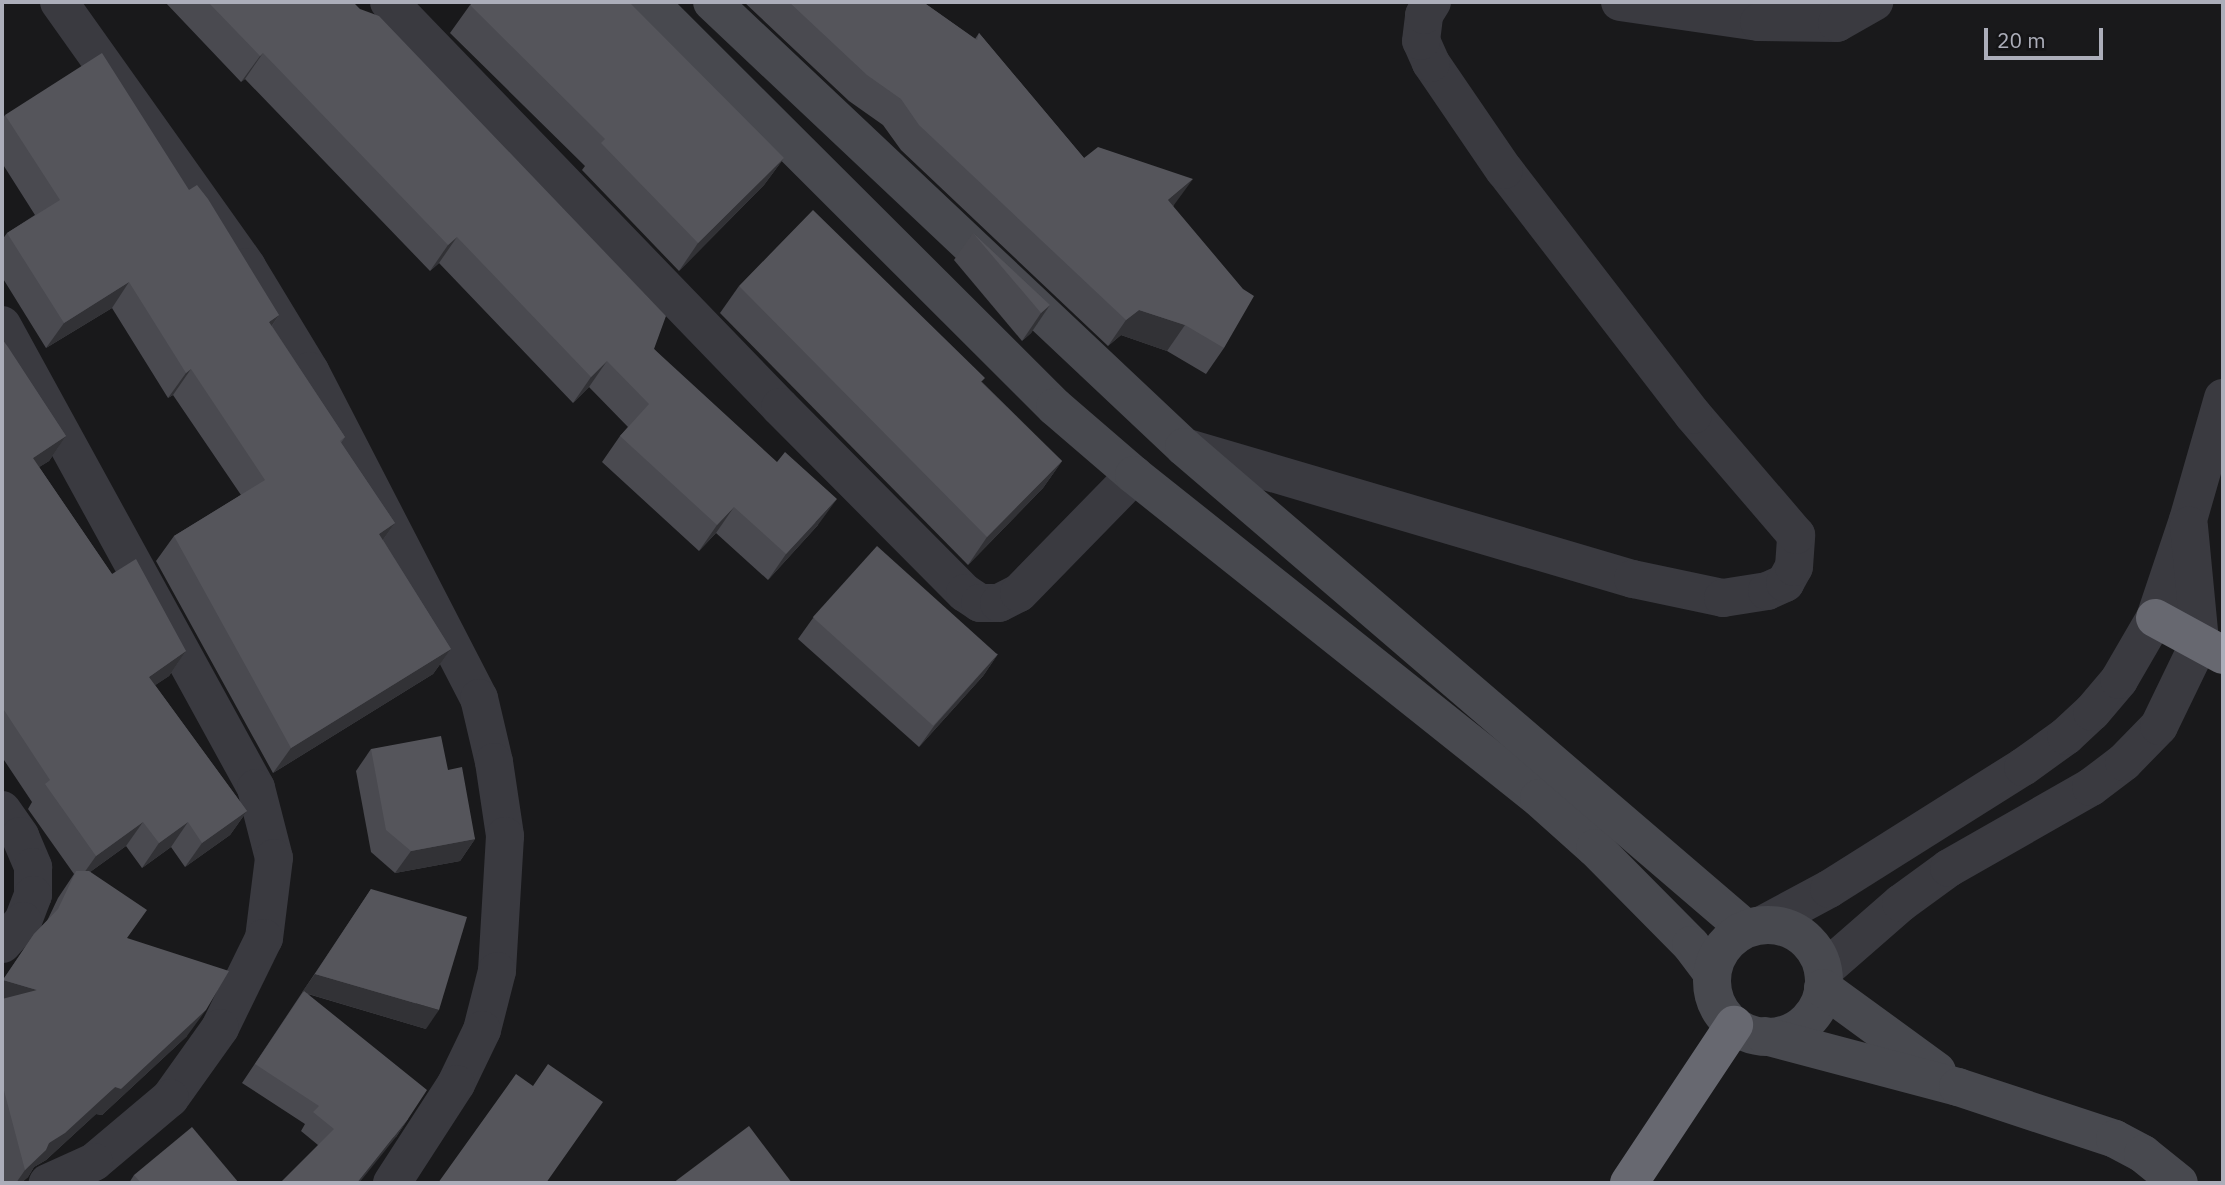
<!DOCTYPE html>
<style>
body{margin:0}
#map{position:relative;width:2225px;height:1185px;overflow:hidden;background:#19191b;font-family:"IBM Plex Sans",sans-serif}
div>[style]{position:absolute}
[style*='--x']{left:calc(var(--x)*1px);top:calc(var(--y)*1px);width:calc(var(--w)*1px);rotate:calc(var(--a)*1deg)}
.street>*{height:38px;margin:-19px;padding:0 19px;transform-origin:19px;border-radius:19px;background:#3a3a40}
.secondary>*{height:38px;margin:-19px;padding:0 19px;transform-origin:19px;border-radius:19px;background:#48494f}
.secondary>.ring{margin:-19px;padding:0;box-sizing:content-box;background:none;border:38px solid #48494f;border-radius:50%}
.highway>*{height:38px;margin:-19px;padding:0 19px;transform-origin:19px;border-radius:19px;background:#676870}
.wall>*{inset:0;background:#4a4a50}
.shaded-wall>*{inset:0;background:#323236}
.building>*{inset:0;background:#55555b;transform-origin:0 0}
span{translate:-50% -50%;white-space:nowrap;text-align:center;line-height:1.15;-webkit-text-stroke:7px #141416;paint-order:stroke}
.frame{position:absolute;inset:0;border:4px solid #acaeba;pointer-events:none}
.scale{position:absolute;left:1984px;top:28px;width:119px;height:32px;box-sizing:border-box;border:4px solid #acaeba;border-top:0;padding-left:9px;font-size:21px;line-height:24px;white-space:nowrap;color:#acaeba;-webkit-text-stroke:5px #141416;paint-order:stroke}
</style>
<div id="map">
<div class="street">
<i style="--x:59;--y:2;--w:325;--a:54.6"></i>
<i style="--x:247;--y:267;--w:122;--a:58.8"></i>
<i style="--x:310;--y:371;--w:368;--a:62.7"></i>
<i style="--x:479;--y:698;--w:66;--a:76.8"></i>
<i style="--x:494;--y:762;--w:75;--a:81.5"></i>
<i style="--x:505;--y:836;--w:135;--a:93.4"></i>
<i style="--x:497;--y:971;--w:61;--a:104.3"></i>
<i style="--x:482;--y:1030;--w:60;--a:115.7"></i>
<i style="--x:456;--y:1084;--w:118;--a:122.9"></i>
<i style="--x:389;--y:2;--w:563;--a:46.01"></i>
<i style="--x:780;--y:407;--w:262;--a:45.2"></i>
<i style="--x:965;--y:593;--w:18;--a:34"></i>
<i style="--x:980;--y:603;--w:19;--a:0"></i>
<i style="--x:999;--y:603;--w:22;--a:-27"></i>
<i style="--x:1019;--y:593;--w:165;--a:-45.7"></i>
<i style="--x:1620;--y:2;--w:140;--a:8.2"></i>
<i style="--x:1759;--y:22;--w:78;--a:0.7"></i>
<i style="--x:1837;--y:23;--w:43;--a:-29.6"></i>
<i style="--x:2;--y:325;--w:528;--a:61.25"></i>
<i style="--x:256;--y:788;--w:72;--a:75.6"></i>
<i style="--x:274;--y:858;--w:81;--a:97.1"></i>
<i style="--x:264;--y:938;--w:100;--a:116.1"></i>
<i style="--x:220;--y:1028;--w:86;--a:125.5"></i>
<i style="--x:170;--y:1098;--w:99;--a:139.9"></i>
<i style="--x:94;--y:1162;--w:51;--a:155.5"></i>
<i style="--x:1184;--y:447;--w:468;--a:16.4"></i>
<i style="--x:1633;--y:579;--w:92;--a:11.9"></i>
<i style="--x:1723;--y:598;--w:45;--a:-9"></i>
<i style="--x:1767;--y:591;--w:20;--a:-24"></i>
<i style="--x:1785;--y:583;--w:18;--a:-61"></i>
<i style="--x:1794;--y:567;--w:32;--a:-86"></i>
<i style="--x:1796;--y:535;--w:158;--a:-130.6"></i>
<i style="--x:1693;--y:415;--w:309;--a:-127.6"></i>
<i style="--x:1504;--y:170;--w:130;--a:-124.3"></i>
<i style="--x:1431;--y:63;--w:24;--a:-114"></i>
<i style="--x:1421;--y:41;--w:26;--a:-83"></i>
<i style="--x:1424;--y:15;--w:15;--a:-58"></i>
<i style="--x:2;--y:810;--w:32;--a:55"></i>
<i style="--x:20;--y:836;--w:34;--a:67"></i>
<i style="--x:33;--y:867;--w:28;--a:90"></i>
<i style="--x:33;--y:895;--w:28;--a:111"></i>
<i style="--x:23;--y:921;--w:31;--a:132"></i>
<i style="--x:1762;--y:925;--w:76;--a:-28.2"></i>
<i style="--x:1829;--y:889;--w:229;--a:-32.2"></i>
<i style="--x:2023;--y:767;--w:53;--a:-35.8"></i>
<i style="--x:2066;--y:736;--w:35;--a:-43"></i>
<i style="--x:2092;--y:712;--w:42;--a:-49.8"></i>
<i style="--x:2119;--y:680;--w:72;--a:-59.9"></i>
<i style="--x:2155;--y:618;--w:103;--a:-71.4"></i>
<i style="--x:2188;--y:520;--w:127;--a:-74"></i>
<i style="--x:1823;--y:971;--w:103;--a:-41.1"></i>
<i style="--x:1901;--y:903;--w:59;--a:-36.1"></i>
<i style="--x:1949;--y:868;--w:163;--a:-29.7"></i>
<i style="--x:2091;--y:787;--w:41;--a:-37.1"></i>
<i style="--x:2124;--y:762;--w:50;--a:-45.8"></i>
<i style="--x:2159;--y:726;--w:94;--a:-64.2"></i>
<i style="--x:2200;--y:641;--w:116;--a:-95.5"></i>
</div>
<div class="secondary">
<i style="--x:649;--y:2;--w:573;--a:44.93"></i>
<i style="--x:1055;--y:407;--w:104;--a:40.7"></i>
<i style="--x:1134;--y:475;--w:518;--a:38.57"></i>
<i style="--x:1539;--y:798;--w:75;--a:41.8"></i>
<i style="--x:1595;--y:848;--w:136;--a:45.3"></i>
<i style="--x:1691;--y:945;--w:35;--a:53"></i>
<i style="--x:712;--y:2;--w:649;--a:43.31"></i>
<i style="--x:1184;--y:447;--w:740;--a:40.62"></i>
<i class="ring" style="left:1712px;top:925px;width:74px;height:74px"></i>
<i style="--x:1823;--y:988;--w:141;--a:36.1"></i>
<i style="--x:1765;--y:1036;--w:200;--a:14.8"></i>
<i style="--x:1958;--y:1087;--w:165;--a:18.3"></i>
<i style="--x:2115;--y:1139;--w:32;--a:28"></i>
<i style="--x:2143;--y:1154;--w:46;--a:38.9"></i>
</div>
<div class="highway">
<i style="--x:2155;--y:618;--w:77;--a:28.6"></i>
<i style="--x:1629;--y:1183;--w:190;--a:-56.4"></i>
</div>
<div class="wall">
<i style="clip-path:polygon(165px 2px,353px 2px,654px 349px,818px 525px,768px 580px,716px 533px,699px 551px,602px 462px,620px 436px,628px 427px,589px 387px,573px 403px,439px 263px,430px 271px,245px 79px,241px 82px)"></i>
<i style="clip-path:polygon(744px 2px,923px 2px,975px 39px,979px 33px,1084px 158px,1174px 205px,1173px 206px,1224px 348px,1206px 374px,1167px 351px,1121px 335px,1108px 346px,901px 150px,883px 125px,849px 101px)"></i>
<i style="clip-path:polygon(470px 5px,784px 158px,764px 185px,679px 271px,582px 170px,585px 166px,450px 33px)"></i>
<i style="clip-path:polygon(5px 115px,189px 190px,279px 315px,272px 326px,345px 437px,341px 443px,395px 523px,383px 540px,451px 649px,433px 674px,273px 773px,156px 561px,174px 536px,241px 495px,173px 395px,168px 398px,112px 308px,46px 348px,2px 277px,2px 240px,7px 233px,35px 215px,2px 163px,2px 120px)"></i>
<i style="clip-path:polygon(973px 233px,1050px 305px,1031px 333px,1022px 341px,954px 260px)"></i>
<i style="clip-path:polygon(739px 286px,982px 382px,1062px 461px,1043px 488px,968px 565px,720px 313px)"></i>
<i style="clip-path:polygon(2px 339px,66px 436px,49px 461px,39px 467px,112px 574px,186px 651px,169px 676px,155px 685px,247px 811px,230px 835px,185px 867px,171px 847px,142px 868px,126px 846px,90px 872px,127px 938px,187px 1036px,102px 1115px,96px 1114px,46px 1160px,34px 1167px,28px 1177px,21px 1183px,3px 1183px,2px 1179px,2px 981px,34px 934px,47px 921px,58px 898px,74px 874px,28px 809px,32px 802px,2px 757px)"></i>
<i style="clip-path:polygon(813px 618px,998px 654px,983px 676px,919px 747px,798px 639px)"></i>
<i style="clip-path:polygon(371px 749px,448px 770px,475px 839px,460px 861px,395px 873px,371px 852px,356px 771px)"></i>
<i style="clip-path:polygon(371px 889px,426px 1029px,308px 994px,408px 1119px,396px 1137px,318px 1145px,301px 1131px,305px 1124px,242px 1083px)"></i>
<i style="clip-path:polygon(134px 1175px,239px 1183px,129px 1183px)"></i>
</div>
<div class="shaded-wall">
<i style="clip-path:polygon(263px 53px,245px 79px,241px 82px,260px 56px)"></i>
<i style="clip-path:polygon(784px 158px,764px 185px,679px 271px,698px 243px)"></i>
<i style="clip-path:polygon(1193px 179px,1174px 205px,1150px 226px,1168px 200px)"></i>
<i style="clip-path:polygon(457px 237px,439px 263px,430px 271px,448px 245px)"></i>
<i style="clip-path:polygon(129px 282px,112px 308px,46px 348px,64px 323px)"></i>
<i style="clip-path:polygon(1050px 305px,1031px 333px,1022px 341px,1041px 313px)"></i>
<i style="clip-path:polygon(1139px 310px,1185px 325px,1167px 351px,1121px 335px,1108px 346px,1126px 320px)"></i>
<i style="clip-path:polygon(279px 315px,262px 340px,269px 322px)"></i>
<i style="clip-path:polygon(607px 361px,589px 387px,573px 403px,591px 377px)"></i>
<i style="clip-path:polygon(191px 369px,173px 395px,168px 398px,186px 373px)"></i>
<i style="clip-path:polygon(66px 436px,49px 461px,16px 482px,33px 458px)"></i>
<i style="clip-path:polygon(1062px 461px,1043px 488px,968px 565px,987px 537px)"></i>
<i style="clip-path:polygon(837px 499px,818px 525px,768px 580px,786px 554px)"></i>
<i style="clip-path:polygon(734px 507px,716px 533px,699px 551px,717px 525px)"></i>
<i style="clip-path:polygon(395px 523px,377px 548px,379px 534px)"></i>
<i style="clip-path:polygon(451px 649px,433px 674px,273px 773px,291px 748px)"></i>
<i style="clip-path:polygon(186px 651px,169px 676px,132px 701px,149px 677px)"></i>
<i style="clip-path:polygon(998px 654px,983px 676px,919px 747px,934px 726px)"></i>
<i style="clip-path:polygon(247px 811px,230px 835px,185px 867px,202px 843px)"></i>
<i style="clip-path:polygon(143px 822px,126px 846px,79px 880px,96px 856px)"></i>
<i style="clip-path:polygon(188px 822px,171px 847px,142px 868px,159px 843px)"></i>
<i style="clip-path:polygon(475px 839px,460px 861px,395px 873px,411px 851px)"></i>
<i style="clip-path:polygon(315px 974px,439px 1010px,426px 1029px,302px 992px)"></i>
<i style="clip-path:polygon(3px 980px,37px 990px,2px 1012px,2px 982px)"></i>
<i style="clip-path:polygon(206px 1010px,187px 1036px,102px 1115px,96px 1114px,46px 1160px,34px 1167px,28px 1177px,21px 1183px,16px 1183px,25px 1170px,49px 1143px)"></i>
<i style="clip-path:polygon(408px 1119px,396px 1137px,359px 1183px,357px 1183px)"></i>
</div>
<div class="building">
<i style="clip-path:polygon(208px 2px,353px 2px,360px 9px,379px 16px,666px 316px,654px 349px,777px 462px,785px 452px,837px 499px,786px 554px,734px 507px,717px 525px,620px 436px,649px 404px,607px 361px,591px 377px,457px 237px,448px 245px,263px 53px,260px 56px)"></i>
<i style="clip-path:polygon(473px 2px,629px 2px,784px 158px,698px 243px,601px 143px,605px 139px,470px 5px)"></i>
<i style="clip-path:polygon(789px 2px,923px 2px,977px 40px,979px 33px,1084px 158px,1098px 147px,1193px 179px,1168px 200px,1243px 289px,1254px 296px,1224px 348px,1185px 325px,1139px 310px,1126px 320px,919px 125px,901px 99px,867px 75px)"></i>
<i style="clip-path:polygon(102px 53px,189px 190px,197px 185px,208px 199px,279px 315px,269px 322px,345px 437px,340px 441px,395px 523px,379px 534px,451px 649px,291px 748px,174px 536px,265px 480px,191px 369px,186px 373px,129px 282px,64px 323px,7px 233px,60px 200px,5px 115px)"></i>
<i style="clip-path:polygon(813px 210px,985px 378px,981px 382px,1062px 461px,987px 537px,739px 286px)"></i>
<i style="clip-path:polygon(973px 233px,1050px 305px,1041px 313px)"></i>
<i style="clip-path:polygon(2px 339px,8px 347px,66px 436px,33px 458px,112px 574px,136px 559px,186px 651px,149px 677px,247px 811px,202px 843px,188px 822px,159px 843px,143px 822px,96px 856px,45px 784px,50px 780px,2px 707px)"></i>
<i style="left:877px;top:546px;width:162px;height:96px;rotate:42deg"></i>
<i style="clip-path:polygon(441px 736px,448px 770px,462px 767px,475px 839px,411px 851px,386px 830px,371px 749px)"></i>
<i style="clip-path:polygon(76px 871px,89px 871px,147px 910px,127px 938px,229px 971px,206px 1010px,121px 1089px,115px 1087px,65px 1133px,49px 1143px,46px 1150px,25px 1170px,2px 1083px,2px 999px,37px 990px,3px 980px,34px 934px,58px 909px)"></i>
<i style="clip-path:polygon(371px 889px,467px 917px,439px 1010px,315px 974px)"></i>
<i style="clip-path:polygon(304px 991px,427px 1090px,408px 1119px,357px 1183px,280px 1183px,334px 1129px,313px 1112px,319px 1106px,255px 1064px)"></i>
<i style="clip-path:polygon(548px 1064px,603px 1102px,546px 1183px,438px 1183px,516px 1074px,533px 1086px)"></i>
<i style="clip-path:polygon(749px 1126px,792px 1183px,673px 1183px)"></i>
<i style="clip-path:polygon(192px 1127px,239px 1183px,141px 1183px,134px 1175px)"></i>
</div>
<div class="frame"></div>
<div class="scale">20 m</div>
</div>
